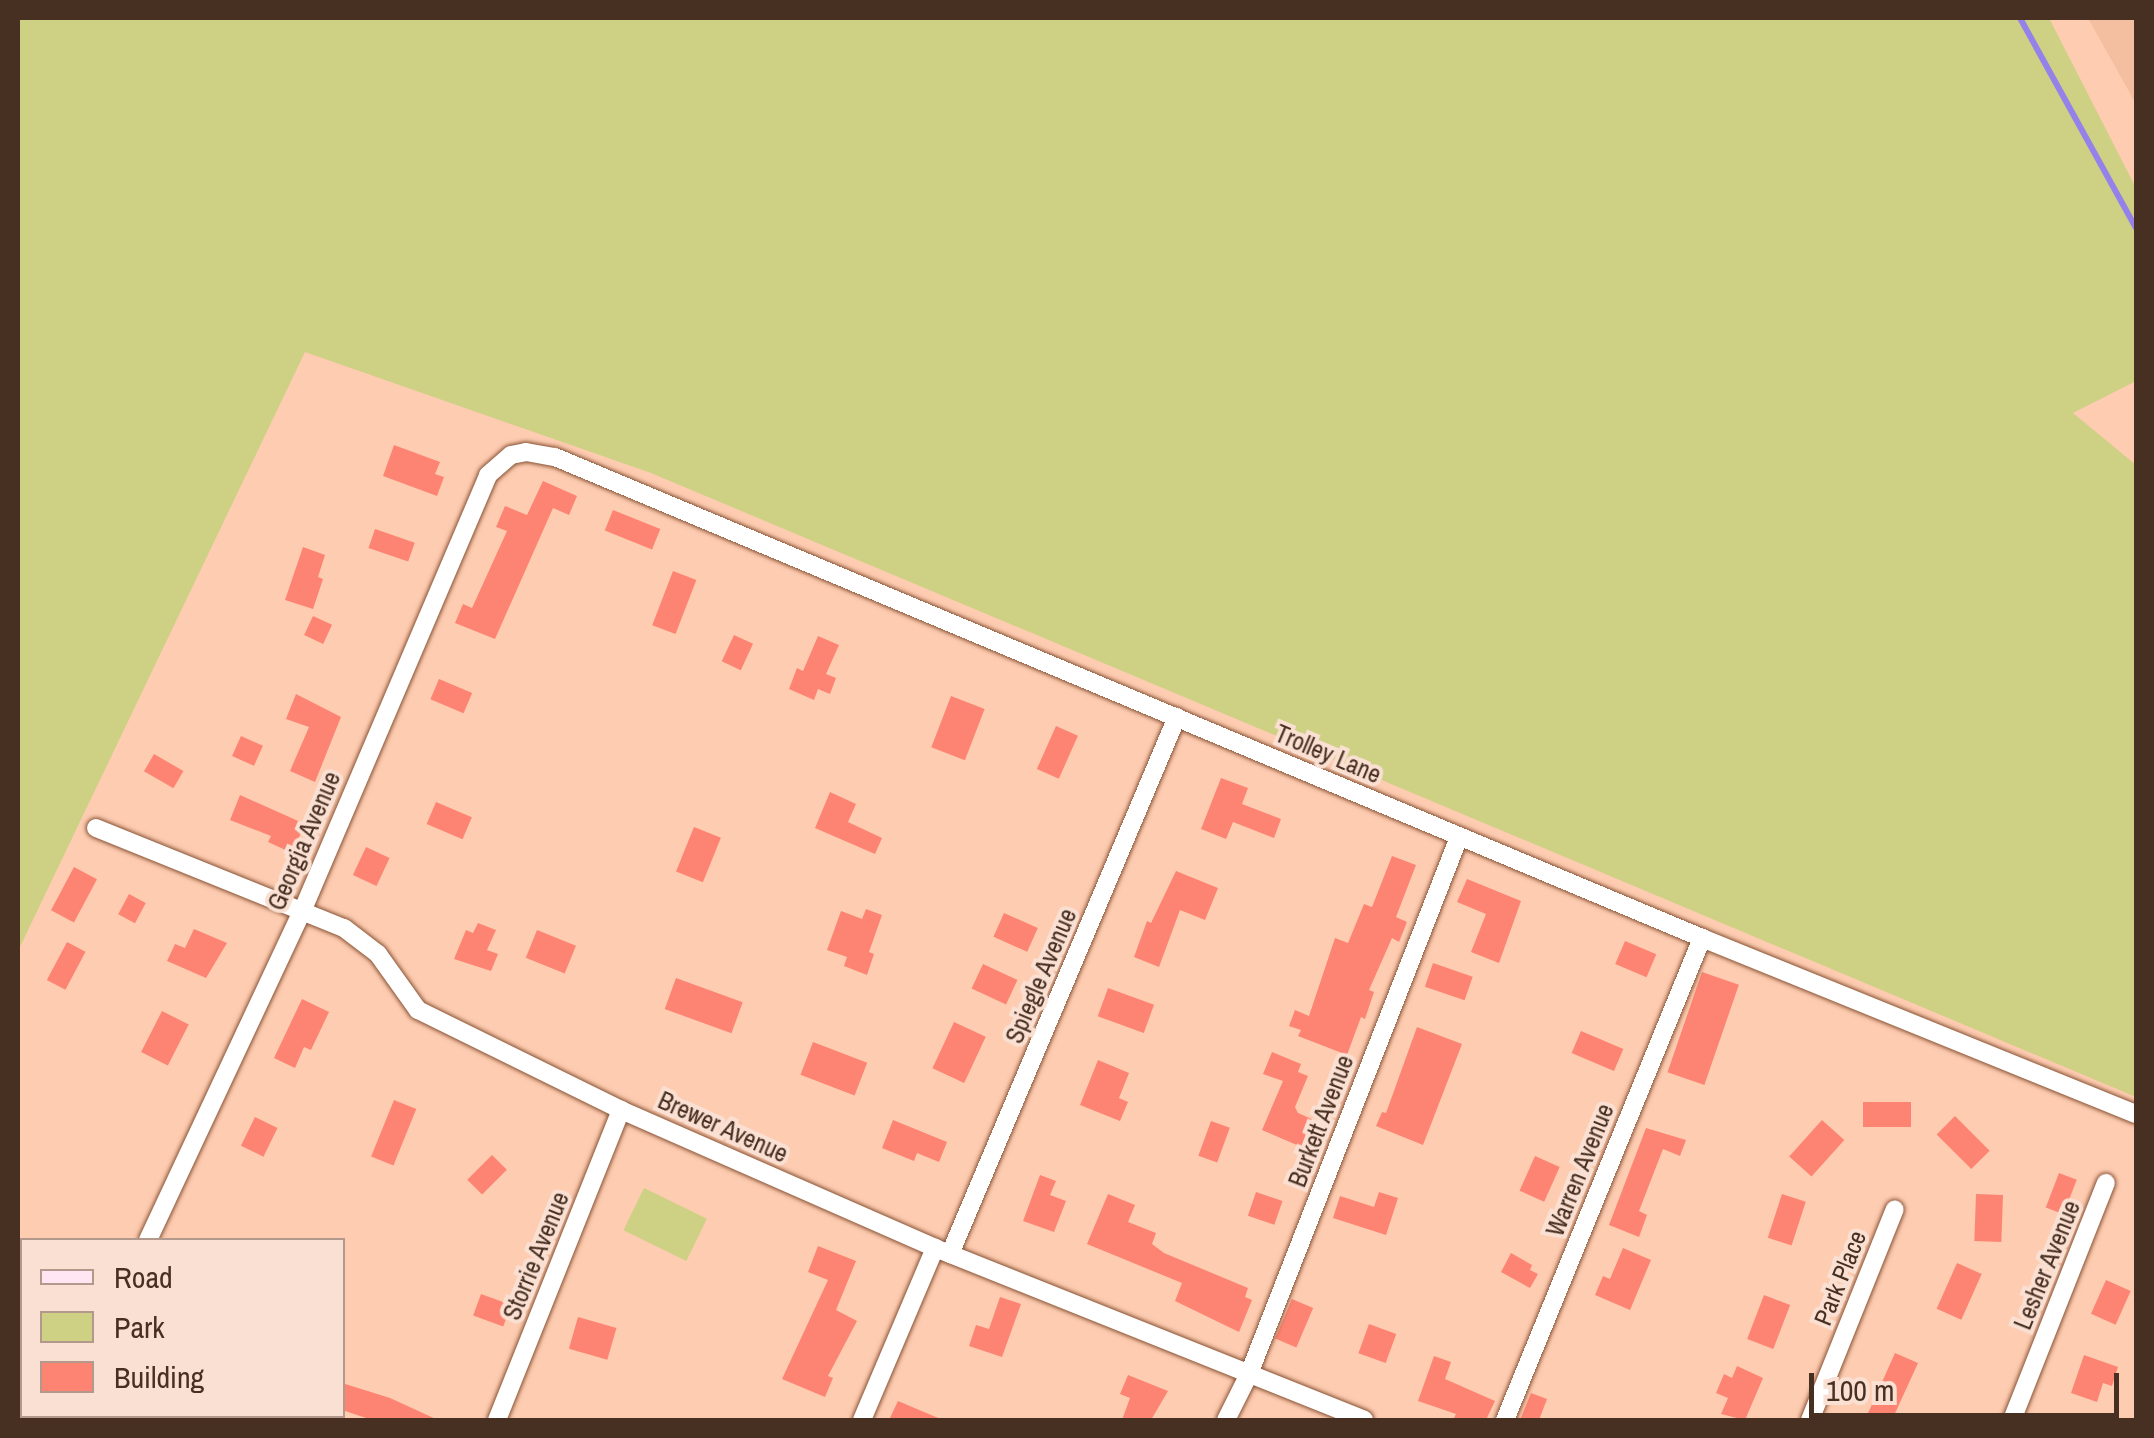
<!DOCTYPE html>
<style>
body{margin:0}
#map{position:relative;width:2154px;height:1438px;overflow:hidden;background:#feccb1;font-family:"Archivo Narrow",sans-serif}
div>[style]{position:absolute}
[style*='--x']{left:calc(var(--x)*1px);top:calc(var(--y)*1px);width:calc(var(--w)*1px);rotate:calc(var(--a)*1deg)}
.built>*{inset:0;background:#f4bea0}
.green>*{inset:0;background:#ced084;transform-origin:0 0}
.stream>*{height:6px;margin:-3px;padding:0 3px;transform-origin:3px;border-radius:3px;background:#9481ea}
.building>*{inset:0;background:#fd8472;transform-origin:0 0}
.roads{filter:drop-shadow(0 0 2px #885234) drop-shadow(0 0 2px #885234)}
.street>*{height:18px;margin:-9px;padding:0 9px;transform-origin:9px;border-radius:9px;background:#fff}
.secondary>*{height:25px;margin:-12.5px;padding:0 12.5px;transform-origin:12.5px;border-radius:12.5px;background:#ffe6f2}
span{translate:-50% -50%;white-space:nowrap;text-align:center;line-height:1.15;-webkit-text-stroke:8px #f9e0d2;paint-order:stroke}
.street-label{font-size:25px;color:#472f21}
.frame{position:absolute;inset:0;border:20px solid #472f21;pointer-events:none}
.legend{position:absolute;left:20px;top:1238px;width:325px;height:180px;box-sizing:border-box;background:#f9e0d2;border:2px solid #b2998b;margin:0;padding:12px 18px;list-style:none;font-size:30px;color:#472f21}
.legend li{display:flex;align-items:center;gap:20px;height:50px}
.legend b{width:50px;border:2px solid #b2998b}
.scale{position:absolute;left:1809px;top:1373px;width:310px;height:45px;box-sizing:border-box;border:5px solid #472f21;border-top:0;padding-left:12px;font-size:30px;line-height:35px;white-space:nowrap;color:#472f21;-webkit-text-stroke:8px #f9e0d2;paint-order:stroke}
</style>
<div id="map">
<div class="built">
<i style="clip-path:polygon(2088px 18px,2136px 18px,2136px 104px)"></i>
</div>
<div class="green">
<i style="clip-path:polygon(18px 18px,2049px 18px,2136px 188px,2136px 381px,2073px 413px,2136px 465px,2136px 1097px,651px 473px,305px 352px,18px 951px)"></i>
<i style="left:644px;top:1188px;width:70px;height:47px;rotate:26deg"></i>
</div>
<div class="stream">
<i style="--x:2020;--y:18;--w:240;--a:61.1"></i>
</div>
<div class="building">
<i style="clip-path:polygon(394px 445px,440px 462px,435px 474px,444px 477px,437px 496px,383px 476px)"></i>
<i style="clip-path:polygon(543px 481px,577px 496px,569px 515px,553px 508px,495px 639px,455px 623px,463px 604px,472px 608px,507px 531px,496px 527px,505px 506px,527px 515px)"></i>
<i style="left:613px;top:510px;width:51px;height:22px;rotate:22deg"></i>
<i style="left:375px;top:529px;width:42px;height:20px;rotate:19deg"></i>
<i style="clip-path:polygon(303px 547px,325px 555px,318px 577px,323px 579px,313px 609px,285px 600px)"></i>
<i style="left:673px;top:571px;width:25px;height:58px;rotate:21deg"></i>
<i style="left:313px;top:616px;width:21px;height:21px;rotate:25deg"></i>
<i style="left:734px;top:635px;width:21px;height:29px;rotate:25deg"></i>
<i style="clip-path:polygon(818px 636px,839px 645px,826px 674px,836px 678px,830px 694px,818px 689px,814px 700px,789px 689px,797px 668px,803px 671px)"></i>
<i style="left:439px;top:679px;width:36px;height:22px;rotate:23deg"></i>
<i style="clip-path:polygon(296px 694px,341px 717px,315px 782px,290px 771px,309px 727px,286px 719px)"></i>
<i style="left:951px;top:696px;width:36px;height:55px;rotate:21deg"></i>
<i style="left:1056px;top:726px;width:24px;height:47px;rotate:24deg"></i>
<i style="left:241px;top:736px;width:24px;height:22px;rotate:24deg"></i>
<i style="left:154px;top:754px;width:34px;height:20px;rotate:30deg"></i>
<i style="clip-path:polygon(1221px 778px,1248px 788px,1242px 804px,1281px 819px,1274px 838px,1233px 822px,1226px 839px,1201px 829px)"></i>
<i style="clip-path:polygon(830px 792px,856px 804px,848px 822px,882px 838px,875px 854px,815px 828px)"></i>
<i style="clip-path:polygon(240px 795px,305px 824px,292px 853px,268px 842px,271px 836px,230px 820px)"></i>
<i style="left:436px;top:802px;width:39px;height:24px;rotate:23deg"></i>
<i style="left:694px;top:827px;width:29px;height:48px;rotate:22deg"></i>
<i style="left:366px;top:847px;width:26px;height:31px;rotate:25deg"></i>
<i style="clip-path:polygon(1392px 856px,1416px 865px,1396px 917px,1407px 922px,1399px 942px,1392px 938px,1369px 990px,1374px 992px,1365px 1019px,1361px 1017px,1347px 1055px,1298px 1036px,1301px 1030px,1289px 1026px,1295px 1010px,1309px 1016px,1335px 938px,1348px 943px,1364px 904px,1372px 907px)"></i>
<i style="left:74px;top:867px;width:26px;height:49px;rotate:28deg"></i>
<i style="clip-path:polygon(1176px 871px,1218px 888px,1205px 920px,1180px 910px,1159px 967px,1134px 957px,1147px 921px,1151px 923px)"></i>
<i style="clip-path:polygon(1467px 879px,1521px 901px,1499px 963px,1471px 952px,1486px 914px,1457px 902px)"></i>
<i style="left:129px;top:894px;width:19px;height:23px;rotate:28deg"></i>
<i style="clip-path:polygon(866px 909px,882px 915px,869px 952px,874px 954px,867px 975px,844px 966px,847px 957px,827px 950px,841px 911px,862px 919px)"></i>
<i style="left:1004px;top:913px;width:37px;height:26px;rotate:24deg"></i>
<i style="clip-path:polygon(478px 923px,496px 930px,487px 950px,498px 954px,491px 971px,454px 959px,466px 930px,473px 933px)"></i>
<i style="clip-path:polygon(194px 929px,227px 943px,206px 978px,167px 961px,175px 944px,185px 948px)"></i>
<i style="left:537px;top:930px;width:42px;height:30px;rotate:22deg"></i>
<i style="left:1625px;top:941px;width:34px;height:25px;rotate:23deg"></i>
<i style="left:67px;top:942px;width:21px;height:43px;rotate:28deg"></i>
<i style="left:1433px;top:963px;width:42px;height:25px;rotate:19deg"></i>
<i style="left:983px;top:964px;width:38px;height:27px;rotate:25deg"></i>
<i style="left:1702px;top:972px;width:39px;height:106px;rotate:19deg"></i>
<i style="left:676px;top:978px;width:71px;height:33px;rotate:20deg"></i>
<i style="left:1108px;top:988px;width:49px;height:30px;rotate:20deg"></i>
<i style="clip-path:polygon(302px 999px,329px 1012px,311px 1050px,304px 1047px,295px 1068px,274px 1058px)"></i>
<i style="left:162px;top:1011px;width:30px;height:46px;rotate:27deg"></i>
<i style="left:954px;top:1022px;width:35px;height:51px;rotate:25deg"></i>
<i style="clip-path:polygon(1417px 1027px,1462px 1044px,1423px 1145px,1376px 1126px,1382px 1112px,1386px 1113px)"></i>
<i style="left:1581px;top:1031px;width:46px;height:24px;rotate:23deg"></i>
<i style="left:813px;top:1042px;width:58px;height:35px;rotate:21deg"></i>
<i style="clip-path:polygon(1272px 1052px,1301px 1064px,1298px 1072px,1308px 1076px,1295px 1107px,1298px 1113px,1316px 1121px,1304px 1148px,1262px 1130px,1283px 1081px,1263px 1074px)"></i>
<i style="clip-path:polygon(1098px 1060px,1129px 1073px,1119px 1098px,1128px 1102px,1120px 1121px,1080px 1105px)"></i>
<i style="left:394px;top:1100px;width:24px;height:61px;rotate:22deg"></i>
<i style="left:1863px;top:1102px;width:48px;height:25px"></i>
<i style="left:1955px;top:1116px;width:49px;height:26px;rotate:45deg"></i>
<i style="left:255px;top:1117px;width:25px;height:32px;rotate:26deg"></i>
<i style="clip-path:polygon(893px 1120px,947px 1142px,939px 1162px,917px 1153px,914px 1161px,882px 1148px)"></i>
<i style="left:1822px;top:1120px;width:30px;height:49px;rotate:42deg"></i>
<i style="left:1211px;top:1121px;width:20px;height:37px;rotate:20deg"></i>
<i style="clip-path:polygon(1646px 1128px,1686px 1140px,1680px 1156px,1663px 1149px,1639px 1211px,1647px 1215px,1639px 1237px,1609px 1225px)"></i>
<i style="left:492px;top:1155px;width:21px;height:35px;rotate:45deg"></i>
<i style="left:1535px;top:1156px;width:27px;height:38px;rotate:24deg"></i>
<i style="left:2059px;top:1173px;width:19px;height:37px;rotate:21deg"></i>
<i style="clip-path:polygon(1040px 1175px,1056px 1181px,1050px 1195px,1066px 1201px,1054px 1232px,1023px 1221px)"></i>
<i style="left:1256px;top:1192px;width:28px;height:25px;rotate:19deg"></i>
<i style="clip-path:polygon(1379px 1192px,1398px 1198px,1386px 1235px,1333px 1218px,1340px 1196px,1374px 1207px)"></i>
<i style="clip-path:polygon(1108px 1194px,1135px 1205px,1128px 1222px,1156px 1233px,1152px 1244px,1164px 1253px,1248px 1288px,1245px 1297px,1252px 1300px,1239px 1332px,1175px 1301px,1182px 1283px,1087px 1244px)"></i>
<i style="left:1782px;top:1194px;width:25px;height:46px;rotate:18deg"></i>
<i style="left:1976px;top:1194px;width:27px;height:47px;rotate:2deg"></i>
<i style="clip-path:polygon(818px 1246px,856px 1261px,836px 1310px,857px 1321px,828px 1376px,833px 1378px,825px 1397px,782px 1379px,828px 1280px,808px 1272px)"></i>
<i style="clip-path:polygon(1623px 1248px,1651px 1260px,1630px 1310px,1595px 1295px,1603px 1276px,1610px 1279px)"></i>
<i style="clip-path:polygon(1511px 1253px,1532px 1265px,1530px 1270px,1538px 1274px,1530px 1288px,1501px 1272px)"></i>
<i style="left:1957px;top:1263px;width:27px;height:50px;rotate:24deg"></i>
<i style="left:2106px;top:1280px;width:27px;height:37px;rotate:24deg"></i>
<i style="left:481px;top:1294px;width:32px;height:23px;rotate:20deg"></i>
<i style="left:1764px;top:1295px;width:28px;height:47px;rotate:21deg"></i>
<i style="clip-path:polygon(1000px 1297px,1021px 1304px,1002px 1357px,969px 1346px,976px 1325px,989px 1329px)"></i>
<i style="left:1292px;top:1299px;width:23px;height:43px;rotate:23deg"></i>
<i style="left:578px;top:1317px;width:40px;height:33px;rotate:16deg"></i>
<i style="left:1369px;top:1324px;width:29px;height:31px;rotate:20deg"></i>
<i style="clip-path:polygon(1895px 1353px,1918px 1363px,1892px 1420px,1865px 1420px)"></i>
<i style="clip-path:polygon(2084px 1355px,2118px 1367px,2112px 1386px,2103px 1383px,2097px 1402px,2071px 1393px)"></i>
<i style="clip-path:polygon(1434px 1356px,1451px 1362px,1445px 1379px,1495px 1401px,1486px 1420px,1453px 1420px,1456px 1414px,1418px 1401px)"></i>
<i style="clip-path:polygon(1737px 1366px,1763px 1378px,1745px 1420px,1721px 1414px,1728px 1398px,1716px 1393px,1724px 1374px,1732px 1378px)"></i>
<i style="clip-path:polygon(1128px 1375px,1168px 1391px,1151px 1420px,1122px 1420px,1130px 1398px,1120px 1394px)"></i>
<i style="clip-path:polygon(342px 1383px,390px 1398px,438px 1420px,372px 1420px,342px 1410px)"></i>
<i style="clip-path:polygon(1531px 1393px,1547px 1399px,1539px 1420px,1520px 1420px)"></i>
<i style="clip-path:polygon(898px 1401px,943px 1420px,889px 1420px)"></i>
</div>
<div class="roads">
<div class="street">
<i style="--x:96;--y:828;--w:267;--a:22"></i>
<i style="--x:344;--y:928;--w:43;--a:37.4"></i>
<i style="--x:378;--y:954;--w:69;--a:54.5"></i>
<i style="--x:418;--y:1010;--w:226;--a:26.2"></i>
<i style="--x:621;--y:1110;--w:343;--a:23.7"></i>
<i style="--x:935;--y:1248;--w:462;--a:21.8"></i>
<i style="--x:148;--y:1240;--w:360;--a:-64.9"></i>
<i style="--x:301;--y:914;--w:477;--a:-66.9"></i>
<i style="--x:488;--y:475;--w:30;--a:-41"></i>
<i style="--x:511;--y:455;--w:15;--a:-11"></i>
<i style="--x:526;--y:452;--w:29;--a:10"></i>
<i style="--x:555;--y:457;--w:1244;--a:22.75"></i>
<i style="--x:1702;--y:938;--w:468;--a:22.1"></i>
<i style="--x:950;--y:1254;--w:583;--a:-67.09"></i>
<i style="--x:497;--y:1420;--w:334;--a:-68.2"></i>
<i style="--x:862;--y:1420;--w:187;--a:-67"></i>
<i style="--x:1226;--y:1420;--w:51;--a:-63.4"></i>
<i style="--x:1249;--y:1374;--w:577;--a:-68.64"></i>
<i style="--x:1505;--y:1420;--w:521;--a:-67.77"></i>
<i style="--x:1810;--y:1420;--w:227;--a:-68.1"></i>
<i style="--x:2012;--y:1420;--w:255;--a:-68.4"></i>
</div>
<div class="secondary">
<i style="--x:18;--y:1326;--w:4;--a:27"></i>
<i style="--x:236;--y:1416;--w:14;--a:17"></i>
</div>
</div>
<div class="street-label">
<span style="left:1328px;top:754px;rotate:23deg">Trolley Lane</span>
<span style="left:304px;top:841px;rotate:-67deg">Georgia Avenue</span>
<span style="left:1041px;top:976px;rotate:-67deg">Spiegle Avenue</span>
<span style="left:1321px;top:1121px;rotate:-69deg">Burkett Avenue</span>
<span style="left:723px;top:1127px;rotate:24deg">Brewer Avenue</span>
<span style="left:1580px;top:1170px;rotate:-68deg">Warren Avenue</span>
<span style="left:536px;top:1256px;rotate:-68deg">Storrie Avenue</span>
<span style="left:2047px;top:1265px;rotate:-68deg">Lesher Avenue</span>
<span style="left:1840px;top:1278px;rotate:-68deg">Park Place</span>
</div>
<div class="frame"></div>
<ul class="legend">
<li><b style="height:12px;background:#ffe6f2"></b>Road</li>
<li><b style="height:28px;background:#ced084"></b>Park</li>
<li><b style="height:28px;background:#fd8472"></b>Building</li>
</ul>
<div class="scale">100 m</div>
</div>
